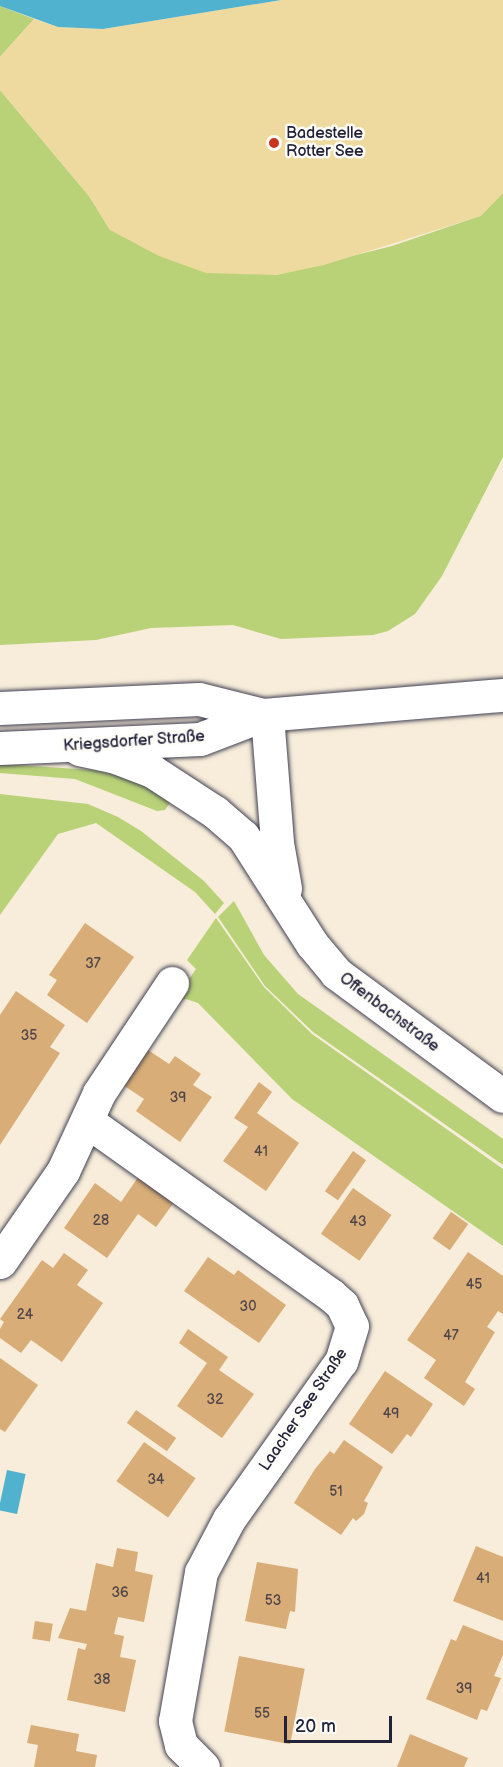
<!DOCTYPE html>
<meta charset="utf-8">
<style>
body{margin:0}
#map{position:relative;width:503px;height:1767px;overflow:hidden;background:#f7edda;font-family:"Balsamiq Sans",sans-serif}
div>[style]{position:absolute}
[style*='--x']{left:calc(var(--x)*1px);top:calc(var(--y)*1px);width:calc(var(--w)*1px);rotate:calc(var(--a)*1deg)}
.green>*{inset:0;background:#b9d277}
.sand>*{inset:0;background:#eeda9e}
.water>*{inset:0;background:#50b2cf;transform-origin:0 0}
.building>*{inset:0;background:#d8ad77;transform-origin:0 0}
.roads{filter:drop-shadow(0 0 2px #424053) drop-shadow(0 0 2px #424053)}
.minor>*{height:33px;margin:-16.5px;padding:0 16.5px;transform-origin:16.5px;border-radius:16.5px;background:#fff}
.tertiary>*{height:33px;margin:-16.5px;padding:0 16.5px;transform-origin:16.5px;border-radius:16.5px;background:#fff}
.secondary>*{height:33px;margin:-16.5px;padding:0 16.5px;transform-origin:16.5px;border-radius:16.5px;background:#fff}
.dots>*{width:16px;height:16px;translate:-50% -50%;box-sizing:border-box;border:3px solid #fdfcf7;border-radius:50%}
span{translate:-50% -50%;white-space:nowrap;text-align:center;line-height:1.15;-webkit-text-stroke:5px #fdfcf7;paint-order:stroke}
.number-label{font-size:14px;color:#50454a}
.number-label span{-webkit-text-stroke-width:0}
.poi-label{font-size:16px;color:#22223b}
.left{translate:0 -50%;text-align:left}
.street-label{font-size:16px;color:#22223b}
.scale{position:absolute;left:284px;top:1716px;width:108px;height:27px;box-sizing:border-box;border:3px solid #22223b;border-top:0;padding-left:8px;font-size:18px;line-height:21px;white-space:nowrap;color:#22223b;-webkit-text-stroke:4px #fdfcf7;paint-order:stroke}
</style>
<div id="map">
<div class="green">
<i style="clip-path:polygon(0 6px,34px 19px,0 57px)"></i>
<i style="clip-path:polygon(0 90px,89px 196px,110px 230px,276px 275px,392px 246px,480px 216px,503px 193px,503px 457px,442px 576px,415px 614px,388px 631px,373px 635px,281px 639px,233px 625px,151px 628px,96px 640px,0 645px)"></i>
<i style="clip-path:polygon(0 764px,93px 770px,145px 782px,174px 797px,165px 810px,157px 811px,75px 779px,0 773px)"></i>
<i style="clip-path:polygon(0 794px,88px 804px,118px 817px,141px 831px,204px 881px,224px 903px,215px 914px,195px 892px,96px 823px,58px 834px,0 915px)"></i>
<i style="clip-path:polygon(234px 901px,264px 955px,298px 994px,503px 1139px,503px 1165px,313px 1032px,265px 986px,218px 917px)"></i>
<i style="clip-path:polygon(216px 918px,264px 987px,312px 1034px,503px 1169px,503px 1246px,292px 1099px,198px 1003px,186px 999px,173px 1002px,196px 969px,187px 960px)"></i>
</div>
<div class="sand">
<i style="clip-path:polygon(281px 0,503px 0,503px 193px,481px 216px,324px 265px,276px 275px,206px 273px,159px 256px,110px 230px,89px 196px,0 90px,0 57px,34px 19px,58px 27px,103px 29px)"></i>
</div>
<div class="water">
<i style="clip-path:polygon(0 0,281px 0,103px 29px,58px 27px,0 6px)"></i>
<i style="left:7px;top:1470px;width:19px;height:41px;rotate:12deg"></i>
</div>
<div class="building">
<i style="clip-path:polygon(85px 923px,134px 957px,87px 1023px,47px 995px,57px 980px,49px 975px)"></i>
<i style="clip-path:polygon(16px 991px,65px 1025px,50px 1047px,60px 1053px,0 1145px,0 1015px)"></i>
<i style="clip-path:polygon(142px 1046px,169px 1064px,175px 1056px,201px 1074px,193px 1085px,212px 1097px,180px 1142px,136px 1111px,144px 1099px,117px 1081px)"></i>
<i style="clip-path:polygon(259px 1082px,272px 1092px,257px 1113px,299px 1143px,266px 1191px,223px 1161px,248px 1127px,234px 1118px)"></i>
<i style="left:353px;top:1151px;width:16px;height:49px;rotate:35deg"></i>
<i style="clip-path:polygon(139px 1176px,175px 1201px,156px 1227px,138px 1214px,107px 1258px,64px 1228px,95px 1183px,121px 1202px)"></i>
<i style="left:353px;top:1188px;width:47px;height:56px;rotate:35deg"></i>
<i style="left:451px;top:1212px;width:21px;height:32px;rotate:35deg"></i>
<i style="clip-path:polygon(468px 1252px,503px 1276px,503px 1314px,498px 1311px,487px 1327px,495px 1332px,465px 1382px,475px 1389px,464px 1406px,424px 1378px,436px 1360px,407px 1340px)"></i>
<i style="clip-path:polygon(64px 1253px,88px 1270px,77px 1285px,103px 1303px,62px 1362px,31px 1340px,21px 1353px,0 1338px,0 1329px,4px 1322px,0 1319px,42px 1260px,53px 1268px)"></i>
<i style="clip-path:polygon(208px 1257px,234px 1275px,238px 1270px,286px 1305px,259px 1343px,184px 1291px)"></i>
<i style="clip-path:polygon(188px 1329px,228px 1357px,219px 1370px,254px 1394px,222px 1438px,177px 1406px,207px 1363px,179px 1343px)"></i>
<i style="clip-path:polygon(0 1358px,38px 1385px,5px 1432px,0 1429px)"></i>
<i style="clip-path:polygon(385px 1371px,433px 1404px,411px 1437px,407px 1434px,392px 1454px,349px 1424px)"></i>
<i style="left:136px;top:1410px;width:49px;height:16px;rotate:35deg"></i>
<i style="clip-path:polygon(344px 1440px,383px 1467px,364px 1501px,368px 1503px,364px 1514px,356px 1521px,353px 1518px,341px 1535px,294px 1503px,315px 1469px,330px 1451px,334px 1454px)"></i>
<i style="left:144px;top:1442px;width:63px;height:48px;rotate:35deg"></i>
<i style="clip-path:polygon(476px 1546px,503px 1557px,503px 1621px,453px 1601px)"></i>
<i style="clip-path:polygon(117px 1548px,138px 1552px,135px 1571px,153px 1575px,144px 1622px,118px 1617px,114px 1634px,124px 1636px,120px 1657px,136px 1660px,125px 1712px,67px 1700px,78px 1648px,85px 1650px,87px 1644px,58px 1638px,70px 1608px,86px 1611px,96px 1563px,113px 1567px)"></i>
<i style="clip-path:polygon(257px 1562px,298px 1569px,295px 1612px,290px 1611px,286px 1629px,245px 1621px)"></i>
<i style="left:35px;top:1621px;width:18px;height:18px;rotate:9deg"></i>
<i style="clip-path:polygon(463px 1625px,503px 1641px,503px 1655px,494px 1676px,501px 1678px,487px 1711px,481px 1709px,477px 1720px,426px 1699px,451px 1639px,456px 1641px)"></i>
<i style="left:239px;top:1656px;width:67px;height:77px;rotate:11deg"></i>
<i style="clip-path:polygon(31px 1725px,79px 1734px,76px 1751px,97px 1755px,95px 1767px,34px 1767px,38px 1745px,27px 1743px)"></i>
<i style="clip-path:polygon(410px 1734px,468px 1758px,464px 1767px,397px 1767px)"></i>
</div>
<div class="roads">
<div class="minor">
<i style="--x:87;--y:1121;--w:300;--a:35.5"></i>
<i style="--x:331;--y:1295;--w:15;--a:42"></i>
<i style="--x:342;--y:1305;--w:23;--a:65"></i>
<i style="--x:352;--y:1326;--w:37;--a:107"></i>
<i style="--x:341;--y:1361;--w:194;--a:125.3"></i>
<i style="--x:229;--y:1519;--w:60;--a:117.8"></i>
<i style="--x:201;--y:1572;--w:151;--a:99.9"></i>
<i style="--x:175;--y:1721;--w:25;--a:76"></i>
<i style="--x:181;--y:1745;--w:31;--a:45"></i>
<i style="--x:0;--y:1262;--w:111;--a:-55.3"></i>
<i style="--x:63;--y:1171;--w:86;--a:-65.2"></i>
<i style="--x:99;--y:1093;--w:132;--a:-56.4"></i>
</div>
<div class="tertiary">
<i style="--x:267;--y:715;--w:128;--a:85.5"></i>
<i style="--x:277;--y:843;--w:46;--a:79.9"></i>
<i style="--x:79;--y:749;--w:35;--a:12"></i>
<i style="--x:113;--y:756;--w:42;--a:21"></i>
<i style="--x:152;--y:771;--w:75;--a:33.1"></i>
<i style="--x:215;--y:812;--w:37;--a:41"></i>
<i style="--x:243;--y:836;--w:128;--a:57.4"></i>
<i style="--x:312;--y:944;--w:38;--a:50"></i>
<i style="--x:336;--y:973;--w:207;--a:36.4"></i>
</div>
<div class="secondary">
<i style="--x:0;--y:708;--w:199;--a:-2.6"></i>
<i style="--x:199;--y:699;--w:66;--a:14"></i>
<i style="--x:263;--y:715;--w:241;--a:-4.8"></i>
<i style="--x:0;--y:748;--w:200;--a:-2.6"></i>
<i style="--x:200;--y:739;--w:67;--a:-20.9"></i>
</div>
</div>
<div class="dots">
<i style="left:274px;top:143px;background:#c8321e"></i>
</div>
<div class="number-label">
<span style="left:93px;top:964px">37</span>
<span style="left:29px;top:1036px">35</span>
<span style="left:178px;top:1098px">39</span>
<span style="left:261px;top:1152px">41</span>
<span style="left:101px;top:1221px">28</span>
<span style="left:358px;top:1222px">43</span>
<span style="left:474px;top:1285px">45</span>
<span style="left:248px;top:1307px">30</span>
<span style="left:25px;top:1315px">24</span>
<span style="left:451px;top:1336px">47</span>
<span style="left:215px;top:1400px">32</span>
<span style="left:391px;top:1414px">49</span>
<span style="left:156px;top:1480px">34</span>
<span style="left:336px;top:1492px">51</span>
<span style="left:483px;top:1579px">41</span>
<span style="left:120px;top:1593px">36</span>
<span style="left:273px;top:1601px">53</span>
<span style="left:102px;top:1680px">38</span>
<span style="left:464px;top:1689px">39</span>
<span style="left:262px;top:1714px">55</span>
</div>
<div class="poi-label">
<span class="left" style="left:286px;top:143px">Badestelle<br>Rotter See</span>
</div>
<div class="street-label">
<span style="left:134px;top:742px;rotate:-4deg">Kriegsdorfer Straße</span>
<span style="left:389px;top:1013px;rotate:37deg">Offenbachstraße</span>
<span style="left:304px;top:1410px;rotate:-56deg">Laacher See Straße</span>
</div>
<div class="scale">20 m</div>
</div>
